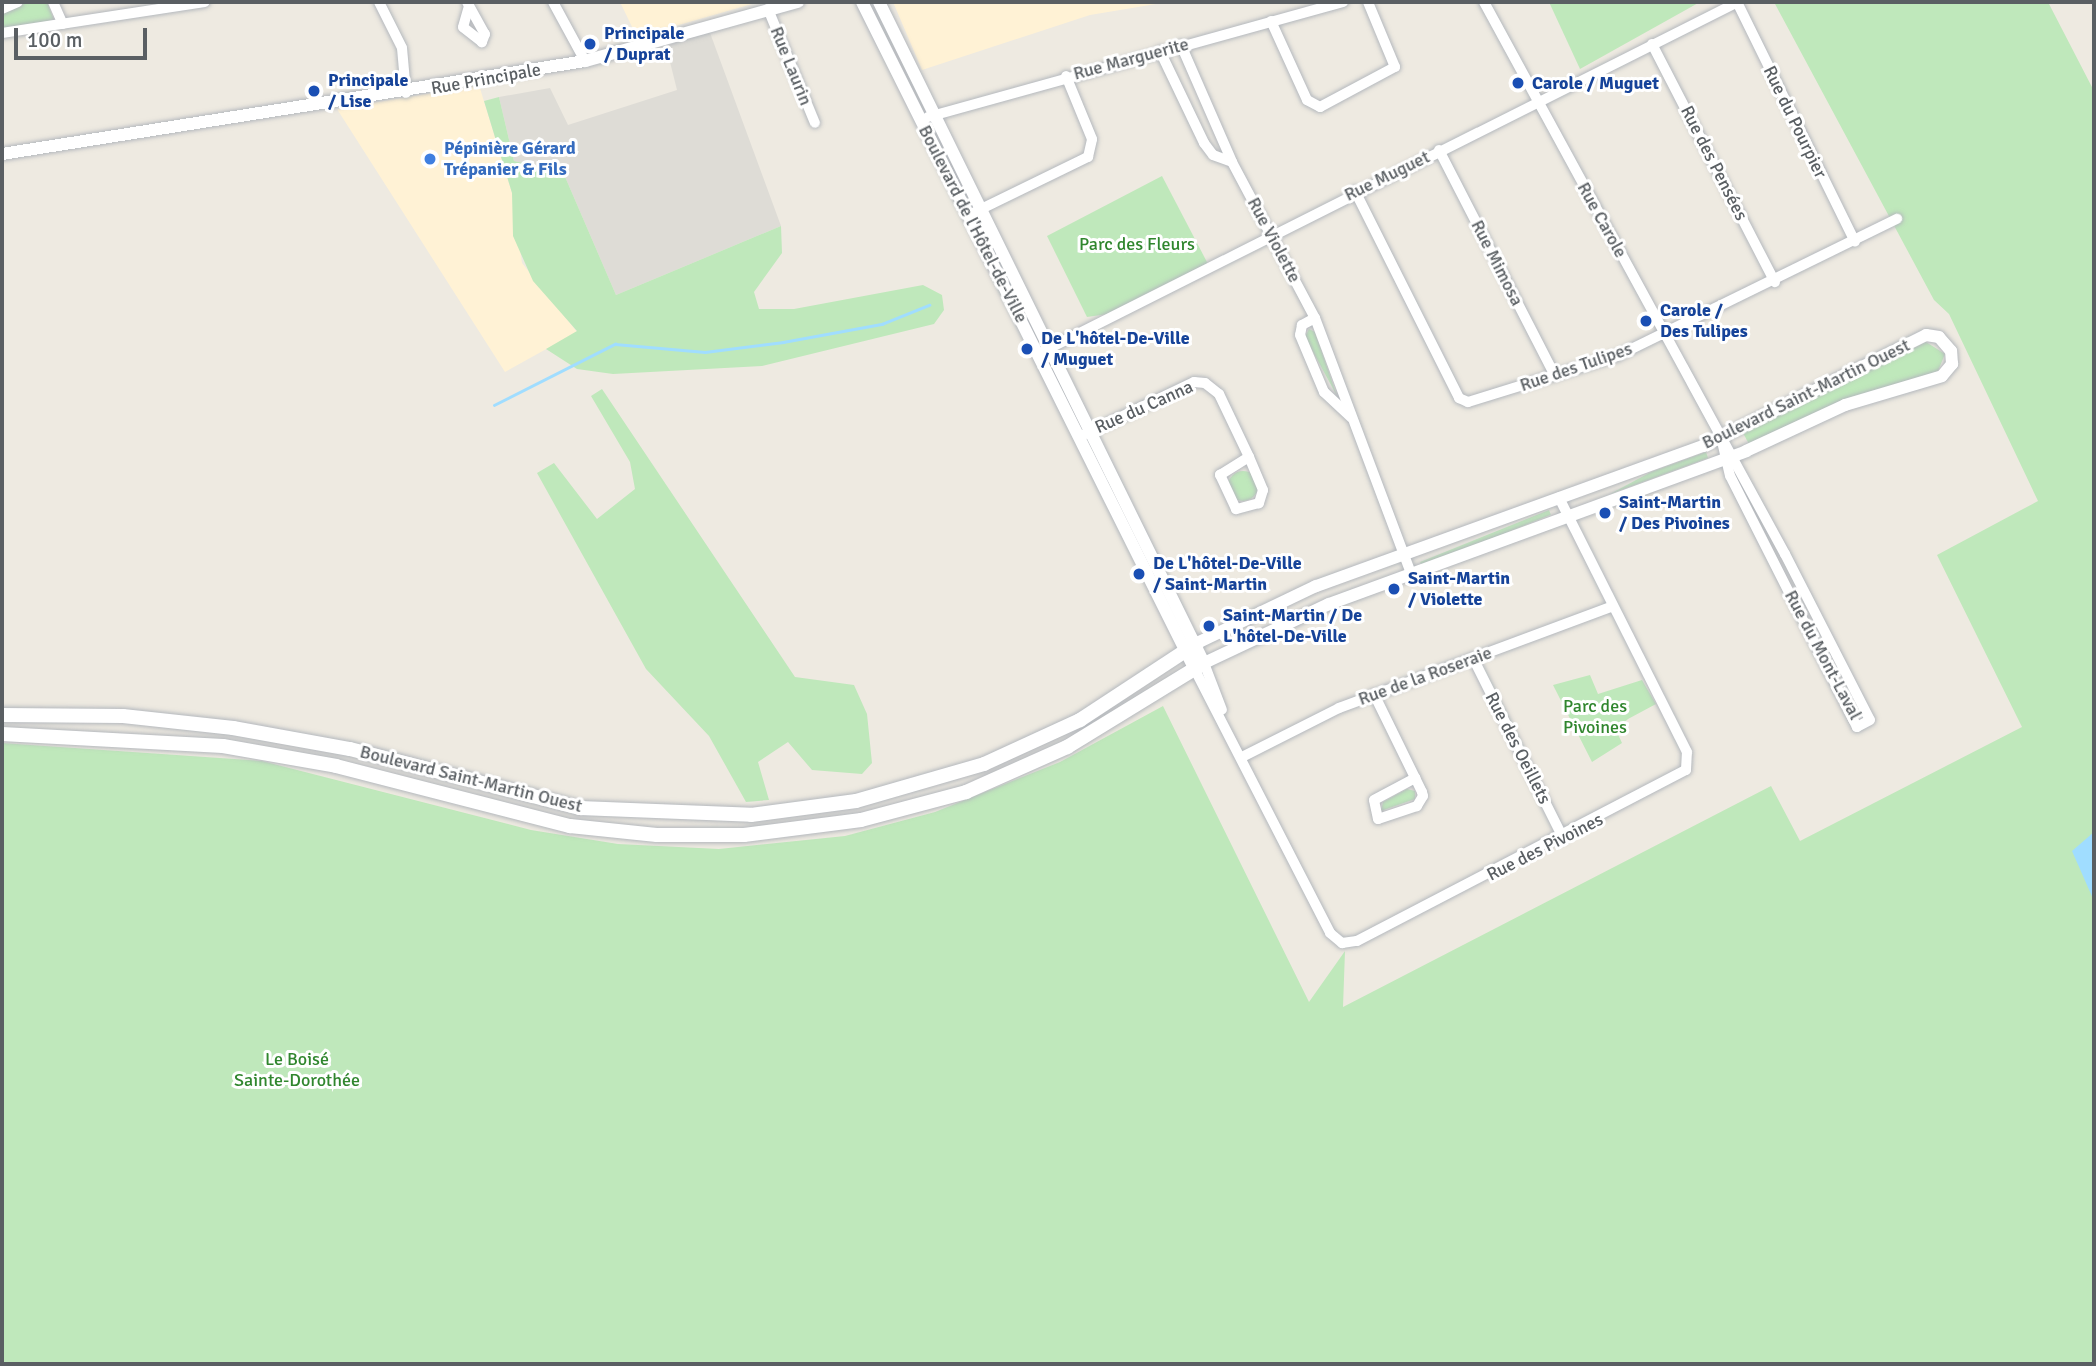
<!DOCTYPE html>
<meta charset="utf-8">
<style>
body{margin:0}
#map{position:relative;width:2096px;height:1366px;overflow:hidden;background:#eeeae1;font-family:Signika,sans-serif}
div>[style]{position:absolute}
[style*='--x']{left:calc(var(--x)*1px);top:calc(var(--y)*1px);width:calc(var(--w)*1px);rotate:calc(var(--a)*1deg)}
.commercial>*{inset:0;background:#fff2d5}
.industrial>*{inset:0;background:#dedcd6}
.green>*{inset:0;background:#bfe8bb;transform-origin:0 0}
.round{border-radius:50%}
.water>*{inset:0;background:#a0ddff}
.stream>*{height:2.5px;margin:-1.25px;padding:0 1.25px;transform-origin:1.25px;border-radius:1.25px;background:#a0ddff}
.roads{filter:drop-shadow(0 0 2px #b4b8bd) drop-shadow(0 0 2px #b4b8bd)}
.minor>*{height:10px;margin:-5px;padding:0 5px;transform-origin:5px;border-radius:5px;background:#fff}
.tertiary>*{height:12px;margin:-6px;padding:0 6px;transform-origin:6px;border-radius:6px;background:#fff}
.secondary>*{height:14px;margin:-7px;padding:0 7px;transform-origin:7px;border-radius:7px;background:#fff}
.dots>*{width:19px;height:19px;translate:-50% -50%;box-sizing:border-box;border:4px solid #fff;border-radius:50%}
span{translate:-50% -50%;white-space:nowrap;text-align:center;line-height:1.15;-webkit-text-stroke:6px #fff;paint-order:stroke}
.transit-label{font-size:18px;color:#164399;font-weight:700}
.left{translate:0 -50%;text-align:left}
.street-label{font-size:18px;color:#5a5f63}
.shop-label{font-size:18px;color:#366cbe;font-weight:700}
.park-label{font-size:18px;color:#30862e}
.frame{position:absolute;inset:0;border:4px solid #5a5f63;pointer-events:none}
.scale{position:absolute;left:14px;top:28px;width:133px;height:32px;box-sizing:border-box;border:4px solid #5a5f63;border-top:0;padding-left:9px;font-size:21px;line-height:24px;white-space:nowrap;color:#5a5f63;-webkit-text-stroke:5px #fff;paint-order:stroke}
</style>
<div id="map">
<div class="commercial">
<i style="clip-path:polygon(620px 2px,759px 2px,637px 37px)"></i>
<i style="clip-path:polygon(893px 2px,1168px 2px,1090px 15px,922px 70px)"></i>
<i style="clip-path:polygon(479px 85px,512px 193px,522px 263px,577px 332px,505px 372px,337px 109px)"></i>
</div>
<div class="industrial">
<i style="clip-path:polygon(709px 30px,781px 226px,616px 295px,563px 172px,514px 161px,499px 97px,550px 88px,568px 125px,677px 90px,666px 46px)"></i>
</div>
<div class="green">
<i style="clip-path:polygon(29px 2px,47px 2px,54px 20px,2px 30px,2px 13px)"></i>
<i style="clip-path:polygon(1549px 2px,1700px 2px,1580px 69px)"></i>
<i style="clip-path:polygon(1774px 2px,2048px 2px,2094px 91px,2094px 1364px,2px 1364px,2px 743px,262px 761px,531px 830px,618px 844px,719px 849px,845px 836px,935px 812px,1060px 762px,1163px 706px,1309px 1002px,1345px 951px,1343px 1007px,1771px 786px,1800px 841px,2022px 727px,1937px 555px,2038px 501px,1949px 314px,1934px 300px)"></i>
<i style="clip-path:polygon(499px 97px,514px 161px,563px 172px,616px 295px,781px 226px,782px 253px,754px 292px,759px 309px,794px 309px,923px 285px,942px 295px,944px 310px,934px 324px,762px 366px,613px 374px,577px 369px,546px 349px,577px 331px,533px 281px,513px 236px,512px 193px,484px 101px)"></i>
<i style="clip-path:polygon(1162px 176px,1208px 264px,1108px 314px,1087px 317px,1047px 236px)"></i>
<i style="clip-path:polygon(1309px 329px,1315px 332px,1337px 396px,1305px 337px)"></i>
<i style="clip-path:polygon(1926px 342px,1945px 354px,1938px 371px,1749px 444px,1743px 433px)"></i>
<i style="clip-path:polygon(602px 389px,795px 677px,854px 685px,867px 714px,872px 763px,862px 774px,812px 770px,788px 742px,758px 762px,769px 800px,746px 802px,709px 736px,646px 669px,537px 473px,554px 463px,597px 519px,635px 489px,630px 462px,591px 396px)"></i>
<i style="clip-path:polygon(1706px 452px,1708px 458px,1610px 494px,1651px 472px)"></i>
<i class="round" style="left:1228px;top:471px;width:30px;height:30px"></i>
<i style="left:1549px;top:510px;width:5px;height:139px;rotate:68deg"></i>
<i style="clip-path:polygon(1590px 675px,1598px 694px,1642px 680px,1656px 704px,1628px 719px,1616px 730px,1622px 743px,1592px 762px,1553px 685px)"></i>
<i style="clip-path:polygon(1407px 789px,1415px 791px,1415px 799px,1381px 811px,1383px 802px)"></i>
</div>
<div class="water">
<i style="clip-path:polygon(2094px 832px,2094px 901px,2072px 851px)"></i>
</div>
<div class="stream">
<i style="--x:494;--y:405;--w:136;--a:-26.8"></i>
<i style="--x:615;--y:344;--w:90;--a:5.1"></i>
<i style="--x:705;--y:352;--w:79;--a:-7.3"></i>
<i style="--x:783;--y:342;--w:101;--a:-10.3"></i>
<i style="--x:882;--y:324;--w:51;--a:-22"></i>
</div>
<div class="roads">
<div class="minor">
<i style="--x:53;--y:2;--w:24;--a:66"></i>
<i style="--x:379;--y:2;--w:51;--a:63.4"></i>
<i style="--x:402;--y:48;--w:45;--a:84.9"></i>
<i style="--x:467;--y:2;--w:37;--a:61"></i>
<i style="--x:485;--y:34;--w:9;--a:111"></i>
<i style="--x:482;--y:42;--w:24;--a:-142"></i>
<i style="--x:463;--y:27;--w:22;--a:-74"></i>
<i style="--x:553;--y:2;--w:67;--a:61.5"></i>
<i style="--x:1484;--y:2;--w:629;--a:61.4"></i>
<i style="--x:1785;--y:554;--w:186;--a:62.9"></i>
<i style="--x:1870;--y:720;--w:15;--a:152"></i>
<i style="--x:1857;--y:727;--w:281;--a:-116.8"></i>
<i style="--x:1730;--y:476;--w:39;--a:-103"></i>
<i style="--x:1737;--y:2;--w:267;--a:63.8"></i>
<i style="--x:2;--y:9;--w:17;--a:-24"></i>
<i style="--x:768;--y:9;--w:123;--a:67.6"></i>
<i style="--x:1271;--y:21;--w:87;--a:65.5"></i>
<i style="--x:1307;--y:100;--w:15;--a:28"></i>
<i style="--x:1320;--y:107;--w:85;--a:-28.1"></i>
<i style="--x:1395;--y:67;--w:70;--a:-112.6"></i>
<i style="--x:2;--y:33;--w:205;--a:-8.7"></i>
<i style="--x:1652;--y:44;--w:268;--a:62.7"></i>
<i style="--x:1181;--y:45;--w:128;--a:66.4"></i>
<i style="--x:1232;--y:162;--w:177;--a:62"></i>
<i style="--x:1315;--y:318;--w:273;--a:69.4"></i>
<i style="--x:1160;--y:51;--w:102;--a:64.4"></i>
<i style="--x:1204;--y:143;--w:15;--a:53"></i>
<i style="--x:1213;--y:155;--w:20;--a:20"></i>
<i style="--x:928;--y:117;--w:431;--a:-15.5"></i>
<i style="--x:1439;--y:150;--w:254;--a:62.8"></i>
<i style="--x:1355;--y:191;--w:232;--a:63.3"></i>
<i style="--x:1459;--y:398;--w:10;--a:24"></i>
<i style="--x:1468;--y:402;--w:156;--a:-17.2"></i>
<i style="--x:1617;--y:356;--w:312;--a:-26.1"></i>
<i style="--x:975;--y:212;--w:126;--a:-26"></i>
<i style="--x:1088;--y:157;--w:18;--a:-77"></i>
<i style="--x:1092;--y:139;--w:68;--a:-112.4"></i>
<i style="--x:1315;--y:318;--w:15;--a:152"></i>
<i style="--x:1302;--y:325;--w:10;--a:101"></i>
<i style="--x:1300;--y:335;--w:62;--a:67.2"></i>
<i style="--x:1324;--y:392;--w:37;--a:43"></i>
<i style="--x:1044;--y:351;--w:777;--a:-26.7"></i>
<i style="--x:1083;--y:435;--w:123;--a:-25.5"></i>
<i style="--x:1194;--y:382;--w:11;--a:5"></i>
<i style="--x:1205;--y:383;--w:18;--a:38"></i>
<i style="--x:1219;--y:394;--w:70;--a:64.5"></i>
<i style="--x:1249;--y:457;--w:36;--a:67"></i>
<i style="--x:1263;--y:490;--w:14;--a:107"></i>
<i style="--x:1259;--y:503;--w:24;--a:165"></i>
<i style="--x:1236;--y:509;--w:38;--a:-115"></i>
<i style="--x:1220;--y:475;--w:34;--a:-32"></i>
<i style="--x:1473;--y:658;--w:201;--a:63.4"></i>
<i style="--x:1204;--y:663;--w:50;--a:69"></i>
<i style="--x:1194;--y:668;--w:298;--a:62.8"></i>
<i style="--x:1330;--y:933;--w:16;--a:40"></i>
<i style="--x:1342;--y:943;--w:15;--a:-8"></i>
<i style="--x:1357;--y:941;--w:371;--a:-27.5"></i>
<i style="--x:1686;--y:770;--w:18;--a:-87"></i>
<i style="--x:1687;--y:752;--w:285;--a:-116.7"></i>
<i style="--x:1374;--y:694;--w:109;--a:63.9"></i>
<i style="--x:1422;--y:792;--w:4;--a:76"></i>
<i style="--x:1423;--y:796;--w:12;--a:121"></i>
<i style="--x:1417;--y:806;--w:41;--a:161.6"></i>
<i style="--x:1378;--y:819;--w:19;--a:-102"></i>
<i style="--x:1374;--y:800;--w:47;--a:-28.2"></i>
<i style="--x:1242;--y:757;--w:109;--a:-26.8"></i>
<i style="--x:1339;--y:708;--w:292;--a:-20.4"></i>
</div>
<div class="tertiary">
<i style="--x:862;--y:2;--w:744;--a:63.5"></i>
<i style="--x:879;--y:2;--w:737;--a:63.82"></i>
<i style="--x:1204;--y:663;--w:138;--a:-25.3"></i>
<i style="--x:1329;--y:604;--w:444;--a:-20.1"></i>
<i style="--x:1746;--y:451;--w:109;--a:-24.9"></i>
<i style="--x:1845;--y:405;--w:101;--a:-16.6"></i>
<i style="--x:1942;--y:376;--w:16;--a:-50"></i>
<i style="--x:1952;--y:364;--w:13;--a:-94"></i>
<i style="--x:1951;--y:351;--w:18;--a:-131"></i>
<i style="--x:1939;--y:337;--w:13;--a:-171"></i>
<i style="--x:1926;--y:335;--w:249;--a:153.5"></i>
<i style="--x:1703;--y:446;--w:412;--a:160.1"></i>
<i style="--x:1316;--y:586;--w:132;--a:154.4"></i>
<i style="--x:2;--y:154;--w:590;--a:-9.06"></i>
<i style="--x:585;--y:61;--w:221;--a:-15.5"></i>
</div>
<div class="secondary">
<i style="--x:2;--y:715;--w:121;--a:0.5"></i>
<i style="--x:123;--y:716;--w:111;--a:6.2"></i>
<i style="--x:233;--y:728;--w:119;--a:10.2"></i>
<i style="--x:350;--y:749;--w:237;--a:14.4"></i>
<i style="--x:580;--y:808;--w:171;--a:2.3"></i>
<i style="--x:751;--y:815;--w:106;--a:-7.6"></i>
<i style="--x:856;--y:801;--w:133;--a:-16.1"></i>
<i style="--x:984;--y:764;--w:106;--a:-24.6"></i>
<i style="--x:1080;--y:720;--w:140;--a:-33.3"></i>
<i style="--x:2;--y:734;--w:221;--a:3.1"></i>
<i style="--x:223;--y:746;--w:115;--a:10"></i>
<i style="--x:336;--y:766;--w:242;--a:14.4"></i>
<i style="--x:570;--y:826;--w:87;--a:5.9"></i>
<i style="--x:657;--y:835;--w:87;--a:0"></i>
<i style="--x:744;--y:835;--w:118;--a:-7.3"></i>
<i style="--x:861;--y:820;--w:109;--a:-14.9"></i>
<i style="--x:966;--y:792;--w:111;--a:-24"></i>
<i style="--x:1067;--y:747;--w:161;--a:-31.5"></i>
</div>
</div>
<div class="dots">
<i style="left:590px;top:44px;background:#1a4fb4"></i>
<i style="left:1518px;top:83px;background:#1a4fb4"></i>
<i style="left:314px;top:91px;background:#1a4fb4"></i>
<i style="left:430px;top:159px;background:#3f7fe0"></i>
<i style="left:1646px;top:321px;background:#1a4fb4"></i>
<i style="left:1027px;top:349px;background:#1a4fb4"></i>
<i style="left:1605px;top:513px;background:#1a4fb4"></i>
<i style="left:1139px;top:574px;background:#1a4fb4"></i>
<i style="left:1394px;top:589px;background:#1a4fb4"></i>
<i style="left:1209px;top:626px;background:#1a4fb4"></i>
</div>
<div class="transit-label">
<span class="left" style="left:604px;top:44px">Principale<br>/ Duprat</span>
<span class="left" style="left:328px;top:91px">Principale<br>/ Lise</span>
<span class="left" style="left:1532px;top:83px">Carole / Muguet</span>
<span class="left" style="left:1660px;top:321px">Carole /<br>Des Tulipes</span>
<span class="left" style="left:1041px;top:349px">De L'hôtel-De-Ville<br>/ Muguet</span>
<span class="left" style="left:1619px;top:513px">Saint-Martin<br>/ Des Pivoines</span>
<span class="left" style="left:1153px;top:574px">De L'hôtel-De-Ville<br>/ Saint-Martin</span>
<span class="left" style="left:1408px;top:589px">Saint-Martin<br>/ Violette</span>
<span class="left" style="left:1223px;top:626px">Saint-Martin / De<br>L'hôtel-De-Ville</span>
</div>
<div class="street-label">
<span style="left:1131px;top:59px;rotate:-15deg">Rue Marguerite</span>
<span style="left:791px;top:66px;rotate:68deg">Rue Laurin</span>
<span style="left:486px;top:79px;rotate:-10deg">Rue Principale</span>
<span style="left:1795px;top:122px;rotate:64deg">Rue du Pourpier</span>
<span style="left:1714px;top:163px;rotate:63deg">Rue des Pensées</span>
<span style="left:1387px;top:176px;rotate:-26deg">Rue Muguet</span>
<span style="left:1602px;top:220px;rotate:61deg">Rue Carole</span>
<span style="left:973px;top:224px;rotate:63deg">Boulevard de l'Hôtel-de-Ville</span>
<span style="left:1274px;top:240px;rotate:62deg">Rue Violette</span>
<span style="left:1497px;top:263px;rotate:63deg">Rue Mimosa</span>
<span style="left:1576px;top:367px;rotate:-19deg">Rue des Tulipes</span>
<span style="left:1806px;top:394px;rotate:-26deg">Boulevard Saint-Martin Ouest</span>
<span style="left:1144px;top:407px;rotate:-24deg">Rue du Canna</span>
<span style="left:1823px;top:655px;rotate:62deg">Rue du Mont-Laval</span>
<span style="left:1425px;top:676px;rotate:-20deg">Rue de la Roseraie</span>
<span style="left:1518px;top:748px;rotate:63deg">Rue des Oeillets</span>
<span style="left:471px;top:779px;rotate:14deg">Boulevard Saint-Martin Ouest</span>
<span style="left:1545px;top:847px;rotate:-27deg">Rue des Pivoines</span>
</div>
<div class="shop-label">
<span class="left" style="left:444px;top:159px">Pépinière Gérard<br>Trépanier &amp; Fils</span>
</div>
<div class="park-label">
<span style="left:1137px;top:244px">Parc des Fleurs</span>
<span style="left:1595px;top:717px">Parc des<br>Pivoines</span>
<span style="left:297px;top:1070px">Le Boisé<br>Sainte-Dorothée</span>
</div>
<div class="frame"></div>
<div class="scale">100 m</div>
</div>
